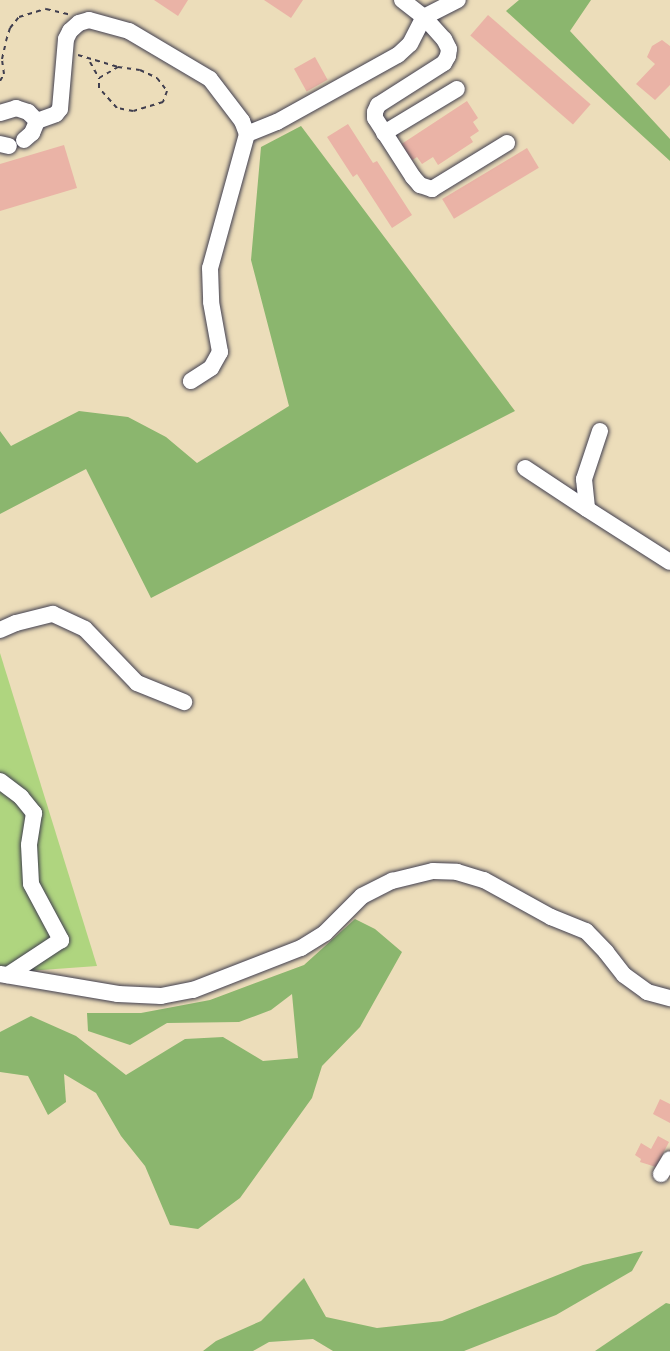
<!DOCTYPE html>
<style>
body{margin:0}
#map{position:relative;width:670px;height:1351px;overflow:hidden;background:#ecddba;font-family:"Gentium Book Plus",serif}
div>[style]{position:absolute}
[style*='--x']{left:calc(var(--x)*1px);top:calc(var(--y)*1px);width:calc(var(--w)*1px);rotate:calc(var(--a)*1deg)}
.green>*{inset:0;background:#afd57f}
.forest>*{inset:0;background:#8bb66e}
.building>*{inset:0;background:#eab3a6;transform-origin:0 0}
.path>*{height:2px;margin-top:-1px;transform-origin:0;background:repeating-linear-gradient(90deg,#403e4e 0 4.5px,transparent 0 9px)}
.roads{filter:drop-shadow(0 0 2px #403e4e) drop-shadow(0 0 2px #403e4e)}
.minor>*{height:16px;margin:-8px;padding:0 8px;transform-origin:8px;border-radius:8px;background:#fff}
span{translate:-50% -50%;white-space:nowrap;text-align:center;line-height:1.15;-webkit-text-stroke:5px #fdfcf7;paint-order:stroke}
</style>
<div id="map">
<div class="green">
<i style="clip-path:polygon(0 653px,97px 966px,0 973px)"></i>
</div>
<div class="forest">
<i style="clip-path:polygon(519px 0,591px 0,570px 31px,670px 139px,670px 161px,506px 11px)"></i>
<i style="clip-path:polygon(301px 126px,515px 411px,151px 598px,86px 469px,0 514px,0 431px,11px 446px,79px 411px,128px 417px,166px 437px,197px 463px,289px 406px,251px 260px,261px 147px)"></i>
<i style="clip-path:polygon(355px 919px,375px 929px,402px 952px,360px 1027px,322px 1066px,312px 1098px,240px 1198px,198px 1229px,170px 1225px,145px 1166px,121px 1136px,96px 1093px,64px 1074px,66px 1102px,48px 1115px,28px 1076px,0 1072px,0 1032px,31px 1016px,76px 1036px,126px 1075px,185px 1039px,223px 1037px,263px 1061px,298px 1058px,292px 994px,271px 1010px,239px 1022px,167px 1023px,130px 1045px,88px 1031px,87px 1013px,141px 1013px,210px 1000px,304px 965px)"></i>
<i style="clip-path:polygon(643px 1251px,632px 1271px,556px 1315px,464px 1351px,333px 1351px,313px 1339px,269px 1342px,253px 1351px,203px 1351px,216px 1341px,261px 1321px,304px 1278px,326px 1317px,377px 1328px,442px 1321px,583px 1265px)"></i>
<i style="clip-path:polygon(666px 1303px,670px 1304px,670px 1351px,595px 1351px)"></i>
</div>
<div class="building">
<i style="clip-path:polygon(154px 0,188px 0,178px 16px)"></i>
<i style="clip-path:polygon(264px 0,303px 0,291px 18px)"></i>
<i style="left:488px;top:15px;width:136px;height:27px;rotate:41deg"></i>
<i style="clip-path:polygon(662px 40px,670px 46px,670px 85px,655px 100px,636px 84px,655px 64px,647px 57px,652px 46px)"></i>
<i style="left:315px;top:57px;width:26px;height:24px;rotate:61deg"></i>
<i style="clip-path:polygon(467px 101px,478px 118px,473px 122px,479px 131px,470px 137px,473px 142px,438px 165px,433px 157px,422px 164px,417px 157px,411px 161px,400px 145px)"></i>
<i style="clip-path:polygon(348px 124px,373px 163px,377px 161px,412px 215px,392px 228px,357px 174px,353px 177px,327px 137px)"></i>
<i style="clip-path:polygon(64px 145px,77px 188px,0 211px,0 164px)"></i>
<i style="left:527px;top:148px;width:23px;height:99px;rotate:59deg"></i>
<i style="clip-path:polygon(660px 1099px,670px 1104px,670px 1123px,653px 1114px)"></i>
<i style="clip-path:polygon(658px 1136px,669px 1142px,656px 1167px,640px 1162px,641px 1159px,635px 1155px,641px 1143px,651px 1149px)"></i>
</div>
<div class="path">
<i style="--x:78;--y:55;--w:42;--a:16.7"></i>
<i style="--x:90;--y:62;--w:18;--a:61"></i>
<i style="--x:118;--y:67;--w:22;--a:8"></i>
<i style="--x:140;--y:70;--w:19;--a:25"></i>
<i style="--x:157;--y:78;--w:16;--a:52"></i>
<i style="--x:167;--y:91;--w:12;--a:110"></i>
<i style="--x:163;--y:102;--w:31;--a:163"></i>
<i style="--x:133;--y:111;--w:16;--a:-169"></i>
<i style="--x:117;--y:108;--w:27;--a:-132"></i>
<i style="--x:99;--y:88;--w:10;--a:-90"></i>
<i style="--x:99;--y:78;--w:22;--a:-30"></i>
<i style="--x:0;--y:81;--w:8;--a:-60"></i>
<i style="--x:4;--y:74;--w:15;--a:-98"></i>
<i style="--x:2;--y:59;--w:18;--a:-77"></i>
<i style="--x:6;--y:41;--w:14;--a:-73"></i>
<i style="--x:10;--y:28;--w:14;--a:-51"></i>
<i style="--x:19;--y:17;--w:28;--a:-17"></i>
<i style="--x:46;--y:9;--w:23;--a:13"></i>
</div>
<div class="roads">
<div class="minor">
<i style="--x:402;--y:0;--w:28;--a:38"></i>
<i style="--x:424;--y:17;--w:38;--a:-27"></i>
<i style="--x:0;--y:113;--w:17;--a:-17"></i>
<i style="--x:16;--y:108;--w:13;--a:18"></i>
<i style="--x:28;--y:112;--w:13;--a:45"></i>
<i style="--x:37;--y:121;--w:20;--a:-20"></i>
<i style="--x:56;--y:114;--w:6;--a:-51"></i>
<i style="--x:60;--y:109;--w:70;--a:-85.1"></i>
<i style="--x:66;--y:39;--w:9;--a:-63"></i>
<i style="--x:70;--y:31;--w:12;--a:-42"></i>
<i style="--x:79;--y:23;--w:10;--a:-17"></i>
<i style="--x:89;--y:20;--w:41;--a:15.4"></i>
<i style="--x:129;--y:31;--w:94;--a:30.7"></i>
<i style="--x:210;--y:79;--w:53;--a:52.7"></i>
<i style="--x:242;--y:121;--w:14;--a:69"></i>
<i style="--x:247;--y:134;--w:139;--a:105.4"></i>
<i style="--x:210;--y:268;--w:34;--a:88"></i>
<i style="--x:211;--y:302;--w:51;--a:79.8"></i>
<i style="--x:220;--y:352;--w:18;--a:119"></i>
<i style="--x:211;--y:368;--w:24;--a:147"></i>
<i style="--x:384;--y:133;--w:85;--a:-31.1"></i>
<i style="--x:247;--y:134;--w:32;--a:-22"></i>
<i style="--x:277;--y:122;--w:138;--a:-29"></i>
<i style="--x:398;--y:55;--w:16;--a:-43"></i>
<i style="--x:410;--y:44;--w:30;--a:-63"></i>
<i style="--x:424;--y:17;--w:30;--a:48"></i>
<i style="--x:444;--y:39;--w:11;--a:63"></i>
<i style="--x:449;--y:49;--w:7;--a:98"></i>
<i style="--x:448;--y:56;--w:8;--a:120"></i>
<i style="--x:444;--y:63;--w:78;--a:147.5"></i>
<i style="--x:378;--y:105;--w:8;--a:113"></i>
<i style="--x:375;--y:112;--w:6;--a:90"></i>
<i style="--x:375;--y:118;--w:70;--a:57.2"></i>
<i style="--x:413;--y:177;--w:11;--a:49"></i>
<i style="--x:420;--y:185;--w:13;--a:18"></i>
<i style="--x:432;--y:189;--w:88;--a:-31.5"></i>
<i style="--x:24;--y:140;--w:11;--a:-41"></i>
<i style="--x:32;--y:133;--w:13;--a:-67"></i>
<i style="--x:0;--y:144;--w:9;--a:13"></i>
<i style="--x:600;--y:431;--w:51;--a:108.4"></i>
<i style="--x:584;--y:479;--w:30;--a:84"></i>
<i style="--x:587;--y:509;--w:98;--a:32.6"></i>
<i style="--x:525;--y:468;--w:74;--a:33.5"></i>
<i style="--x:0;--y:630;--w:17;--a:-24"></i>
<i style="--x:16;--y:623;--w:38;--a:-14"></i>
<i style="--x:53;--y:614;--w:35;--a:25"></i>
<i style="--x:85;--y:629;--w:75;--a:46.1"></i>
<i style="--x:137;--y:683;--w:51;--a:22"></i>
<i style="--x:0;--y:781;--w:26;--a:37"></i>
<i style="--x:21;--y:797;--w:21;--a:51"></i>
<i style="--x:34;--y:813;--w:32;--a:99"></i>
<i style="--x:29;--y:845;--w:39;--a:87"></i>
<i style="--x:31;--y:884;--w:64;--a:61.8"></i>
<i style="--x:61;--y:940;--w:64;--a:146.6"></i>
<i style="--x:0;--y:974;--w:120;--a:9.6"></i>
<i style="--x:118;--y:994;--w:43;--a:2.7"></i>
<i style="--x:161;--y:996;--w:33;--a:-11"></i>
<i style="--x:193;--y:990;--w:116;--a:-21.3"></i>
<i style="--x:301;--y:948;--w:28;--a:-32"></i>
<i style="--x:325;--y:933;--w:52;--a:-45"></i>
<i style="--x:362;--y:896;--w:34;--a:-27"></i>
<i style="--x:392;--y:881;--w:42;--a:-13.7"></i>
<i style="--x:433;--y:871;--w:24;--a:2"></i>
<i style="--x:457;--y:872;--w:28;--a:17"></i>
<i style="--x:484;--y:880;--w:77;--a:28.9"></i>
<i style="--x:551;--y:917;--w:38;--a:22"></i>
<i style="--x:586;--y:931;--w:29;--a:46"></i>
<i style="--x:606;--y:952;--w:29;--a:52"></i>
<i style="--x:624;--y:975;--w:29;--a:36"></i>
<i style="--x:647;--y:992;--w:24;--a:15"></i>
<i style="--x:661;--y:1174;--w:17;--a:-59"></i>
</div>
</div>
</div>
